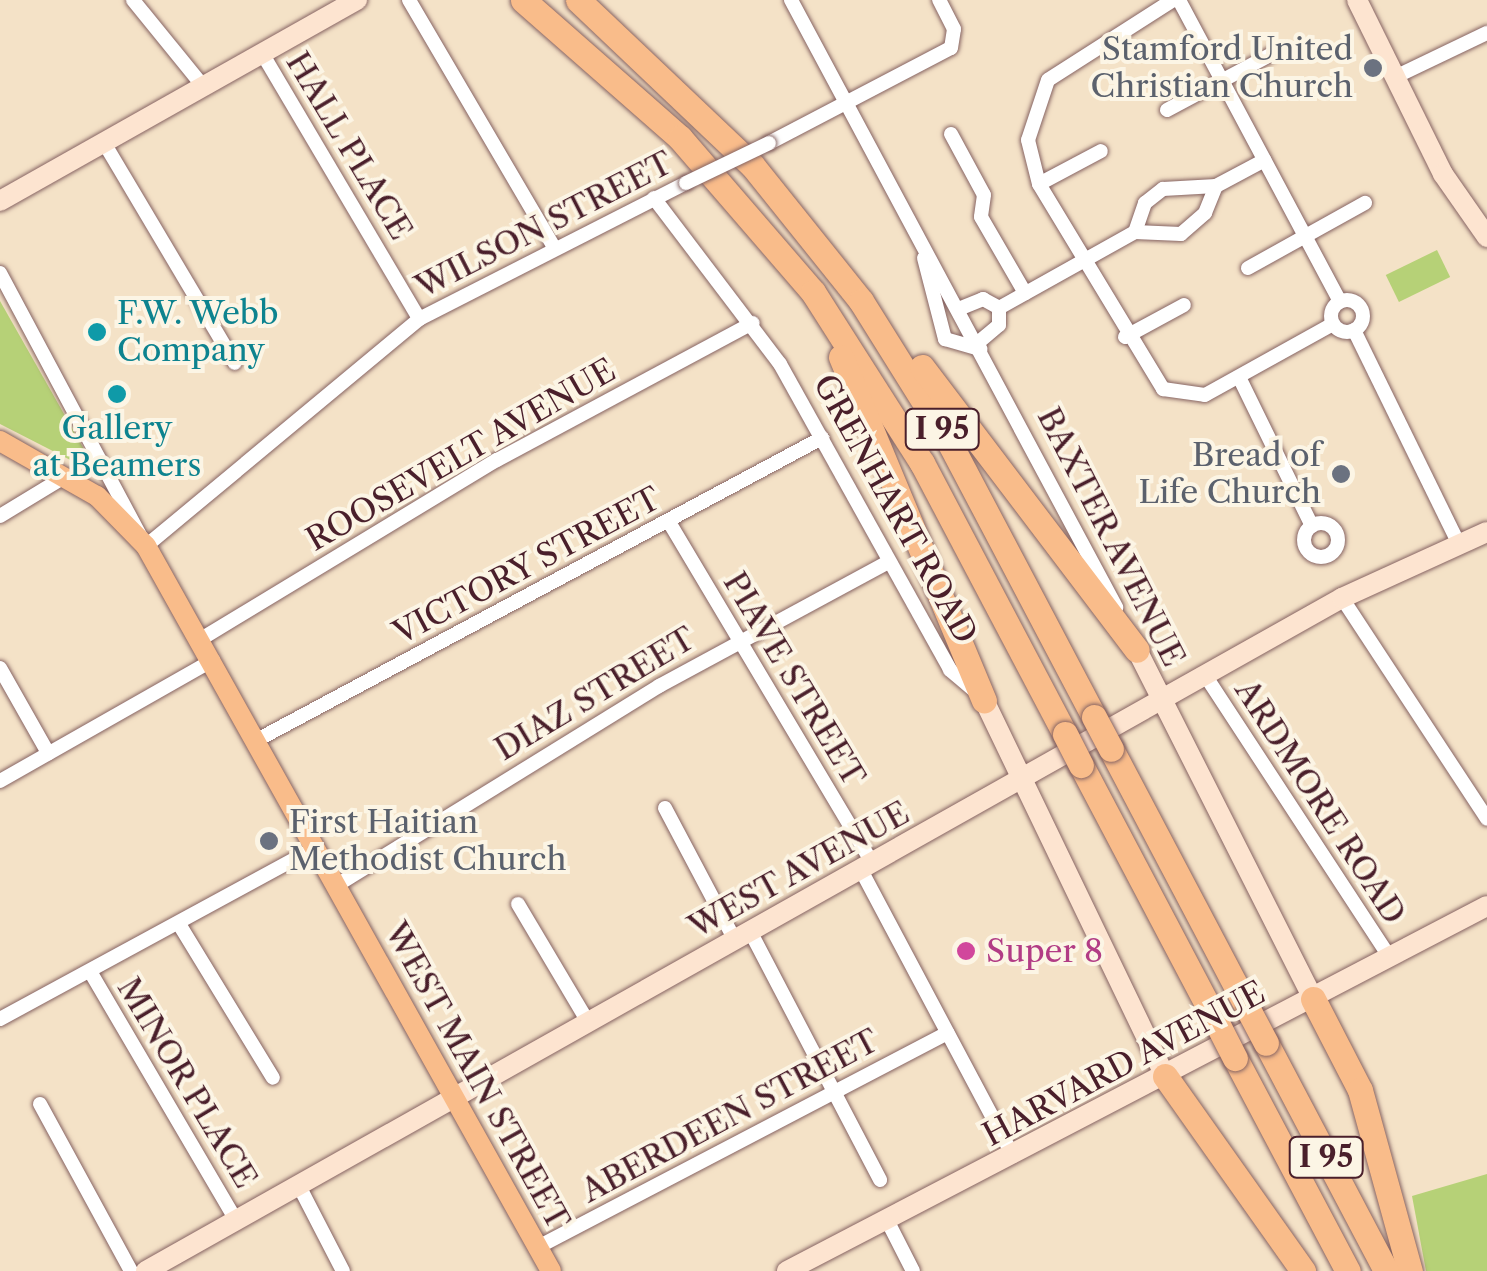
<!DOCTYPE html>
<style>
body{margin:0}
#map{position:relative;width:1487px;height:1271px;overflow:hidden;background:#f4e2c7;font-family:"Libre Caslon Text",serif}
div>[style]{position:absolute}
[style*='--x']{left:calc(var(--x)*1px);top:calc(var(--y)*1px);width:calc(var(--w)*1px);rotate:calc(var(--a)*1deg)}
.green>*{inset:0;background:#b6d177;transform-origin:0 0}
.roads{filter:drop-shadow(0 0 2px #866362) drop-shadow(0 0 2px #866362)}
.street>*{height:14px;margin:-7px;padding:0 7px;transform-origin:7px;border-radius:7px;background:#fff}
.street>.ring{margin:-7px;padding:0;box-sizing:content-box;background:none;border:14px solid #fff;border-radius:50%}
.secondary>*{height:20px;margin:-10px;padding:0 10px;transform-origin:10px;border-radius:10px;background:#fde4d0}
.primary>*{height:20px;margin:-10px;padding:0 10px;transform-origin:10px;border-radius:10px;background:#f9bc8a}
.highway>*{height:25px;margin:-12.5px;padding:0 12.5px;transform-origin:12.5px;border-radius:12.5px;background:#f9bc8a}
.bridges{filter:drop-shadow(0 0 2px #866362) drop-shadow(0 0 2px #866362)}
.street-bridge>*{height:14px;margin:-7px;padding:0 7px;transform-origin:7px;border-radius:7px;background:#fff}
.highway-bridge>*{height:25px;margin:-12.5px;padding:0 12.5px;transform-origin:12.5px;border-radius:12.5px;background:#f9bc8a}
.dots>*{width:28px;height:28px;translate:-50% -50%;box-sizing:border-box;border:5px solid #fcf5e5;border-radius:50%}
span{translate:-50% -50%;white-space:nowrap;text-align:center;line-height:1.15;-webkit-text-stroke:8px #fcf5e5;paint-order:stroke}
.shield-label span{padding:2px 8px;background:#fcf5e5;border:2px solid;border-radius:8px;-webkit-text-stroke-width:0}
.shield-label{font-size:30px;color:#4a1f2b;font-weight:700}
.worship-label{font-size:32px;color:#5b616d}
.right{translate:-100% -50%;text-align:right}
.left{translate:0 -50%;text-align:left}
.street-label{font-size:32px;color:#4a1f2b}
.culture-label{font-size:32px;color:#0d838f}
.hotel-label{font-size:32px;color:#b23c85}
</style>
<div id="map">
<div class="green">
<i style="left:1437px;top:250px;width:30px;height:57px;rotate:64deg"></i>
<i style="clip-path:polygon(0 301px,93px 465px,88px 469px,0 424px)"></i>
<i style="clip-path:polygon(1487px 1174px,1487px 1271px,1426px 1271px,1412px 1196px)"></i>
</div>
<div class="roads">
<div class="street">
<i style="--x:133;--y:0;--w:109;--a:50.9"></i>
<i style="--x:409;--y:0;--w:286;--a:59.6"></i>
<i style="--x:791;--y:0;--w:689;--a:61.83"></i>
<i style="--x:1173;--y:0;--w:148;--a:147.4"></i>
<i style="--x:1048;--y:80;--w:63;--a:108.4"></i>
<i style="--x:1028;--y:140;--w:45;--a:76"></i>
<i style="--x:1039;--y:184;--w:240;--a:58.8"></i>
<i style="--x:1163;--y:389;--w:42;--a:8.1"></i>
<i style="--x:1205;--y:395;--w:146;--a:-29"></i>
<i style="--x:1179;--y:0;--w:342;--a:61.9"></i>
<i style="--x:262;--y:53;--w:309;--a:59.4"></i>
<i style="--x:1395;--y:77;--w:102;--a:-25.6"></i>
<i style="--x:1167;--y:110;--w:117;--a:-28.1"></i>
<i style="--x:951;--y:134;--w:69;--a:61.6"></i>
<i style="--x:984;--y:195;--w:22;--a:98"></i>
<i style="--x:981;--y:217;--w:88;--a:59.9"></i>
<i style="--x:103;--y:141;--w:258;--a:59.3"></i>
<i style="--x:769;--y:143;--w:205;--a:-27.6"></i>
<i style="--x:951;--y:48;--w:19;--a:-81"></i>
<i style="--x:954;--y:29;--w:33;--a:-117"></i>
<i style="--x:1039;--y:184;--w:70;--a:-28"></i>
<i style="--x:1216;--y:186;--w:55;--a:-28"></i>
<i style="--x:654;--y:198;--w:208;--a:52.8"></i>
<i style="--x:780;--y:364;--w:350;--a:60.9"></i>
<i style="--x:950;--y:670;--w:30;--a:40"></i>
<i style="--x:1135;--y:232;--w:46;--a:2.5"></i>
<i style="--x:1181;--y:234;--w:32;--a:-41"></i>
<i style="--x:1205;--y:213;--w:29;--a:-68"></i>
<i style="--x:1135;--y:232;--w:31;--a:-71"></i>
<i style="--x:1145;--y:203;--w:23;--a:-38"></i>
<i style="--x:1163;--y:189;--w:53;--a:-3.2"></i>
<i style="--x:924;--y:258;--w:84;--a:75.5"></i>
<i style="--x:945;--y:339;--w:37;--a:16"></i>
<i style="--x:1248;--y:268;--w:134;--a:-29.1"></i>
<i style="--x:0;--y:273;--w:310;--a:61.9"></i>
<i style="--x:146;--y:546;--w:355;--a:-39.7"></i>
<i style="--x:419;--y:319;--w:300;--a:-27"></i>
<i class="ring" style="left:1331px;top:300px;width:18px;height:18px"></i>
<i style="--x:961;--y:308;--w:24;--a:-22"></i>
<i style="--x:983;--y:299;--w:18;--a:29"></i>
<i style="--x:999;--y:308;--w:17;--a:90"></i>
<i style="--x:999;--y:325;--w:25;--a:140"></i>
<i style="--x:999;--y:308;--w:156;--a:-29.2"></i>
<i style="--x:1354;--y:330;--w:238;--a:63.9"></i>
<i style="--x:1125;--y:337;--w:67;--a:-28.5"></i>
<i style="--x:1239;--y:377;--w:166;--a:63.9"></i>
<i style="--x:0;--y:516;--w:77;--a:-31.2"></i>
<i style="--x:669;--y:522;--w:397;--a:59.2"></i>
<i class="ring" style="left:1304px;top:523px;width:20px;height:20px"></i>
<i style="--x:1342;--y:598;--w:264;--a:56.7"></i>
<i style="--x:201;--y:639;--w:346;--a:-31.2"></i>
<i style="--x:497;--y:460;--w:290;--a:-28.2"></i>
<i style="--x:0;--y:668;--w:98;--a:60.5"></i>
<i style="--x:1205;--y:675;--w:338;--a:56.8"></i>
<i style="--x:257;--y:740;--w:641;--a:-28.13"></i>
<i style="--x:0;--y:781;--w:245;--a:-29.6"></i>
<i style="--x:665;--y:808;--w:149;--a:62.1"></i>
<i style="--x:861;--y:870;--w:324;--a:62"></i>
<i style="--x:337;--y:885;--w:379;--a:-31.7"></i>
<i style="--x:659;--y:686;--w:260;--a:-28.4"></i>
<i style="--x:518;--y:904;--w:137;--a:59.3"></i>
<i style="--x:179;--y:924;--w:180;--a:58.6"></i>
<i style="--x:750;--y:931;--w:281;--a:62.4"></i>
<i style="--x:91;--y:973;--w:286;--a:59.6"></i>
<i style="--x:0;--y:1019;--w:358;--a:-28.5"></i>
<i style="--x:40;--y:1104;--w:190;--a:61.4"></i>
<i style="--x:298;--y:1184;--w:98;--a:62.7"></i>
<i style="--x:888;--y:1222;--w:55;--a:63"></i>
<i style="--x:538;--y:1247;--w:462;--a:-27.6"></i>
</div>
<div class="secondary">
<i style="--x:1357;--y:0;--w:194;--a:63.7"></i>
<i style="--x:1443;--y:174;--w:77;--a:55.1"></i>
<i style="--x:0;--y:201;--w:410;--a:-29.4"></i>
<i style="--x:1137;--y:650;--w:391;--a:63.2"></i>
<i style="--x:984;--y:700;--w:417;--a:64.3"></i>
<i style="--x:146;--y:1271;--w:1372;--a:-29.37"></i>
<i style="--x:1342;--y:598;--w:159;--a:-24.5"></i>
<i style="--x:787;--y:1271;--w:789;--a:-27.54"></i>
</div>
<div class="primary">
<i style="--x:0;--y:441;--w:112;--a:29.6"></i>
<i style="--x:97;--y:496;--w:70;--a:45.6"></i>
<i style="--x:146;--y:546;--w:830;--a:60.81"></i>
</div>
<div class="highway">
<i style="--x:523;--y:0;--w:209;--a:41.3"></i>
<i style="--x:680;--y:138;--w:203;--a:49.2"></i>
<i style="--x:813;--y:292;--w:203;--a:57.5"></i>
<i style="--x:922;--y:463;--w:306;--a:62.2"></i>
<i style="--x:578;--y:0;--w:240;--a:43.5"></i>
<i style="--x:752;--y:165;--w:174;--a:51.3"></i>
<i style="--x:861;--y:301;--w:164;--a:58"></i>
<i style="--x:948;--y:440;--w:313;--a:62.2"></i>
<i style="--x:841;--y:357;--w:372;--a:67.4"></i>
<i style="--x:922;--y:367;--w:355;--a:52.8"></i>
<i style="--x:1111;--y:749;--w:296;--a:62.2"></i>
<i style="--x:1081;--y:765;--w:296;--a:62.2"></i>
<i style="--x:1313;--y:999;--w:102;--a:62.7"></i>
<i style="--x:1360;--y:1090;--w:188;--a:74.6"></i>
<i style="--x:1266;--y:1043;--w:258;--a:62.2"></i>
<i style="--x:1235;--y:1058;--w:241;--a:62.1"></i>
<i style="--x:1165;--y:1076;--w:239;--a:54.7"></i>
</div>
</div>
<div class="bridges">
<div class="street-bridge">
<i style="--x:686;--y:183;--w:92;--a:-25.7"></i>
</div>
<div class="highway-bridge">
<i style="--x:1094;--y:717;--w:36;--a:62"></i>
<i style="--x:1065;--y:734;--w:35;--a:63"></i>
<i style="--x:1249;--y:1011;--w:36;--a:62"></i>
<i style="--x:1219;--y:1027;--w:35;--a:63"></i>
</div>
</div>
<div class="dots">
<i style="left:1373px;top:68px;background:#6b7280"></i>
<i style="left:97px;top:332px;background:#0f9aa8"></i>
<i style="left:117px;top:394px;background:#0f9aa8"></i>
<i style="left:1341px;top:474px;background:#6b7280"></i>
<i style="left:269px;top:841px;background:#6b7280"></i>
<i style="left:966px;top:951px;background:#d1479c"></i>
</div>
<div class="shield-label">
<span style="left:942px;top:429px">I 95</span>
<span style="left:1326px;top:1157px">I 95</span>
</div>
<div class="worship-label">
<span class="right" style="left:1353px;top:68px">Stamford United<br>Christian Church</span>
<span class="right" style="left:1321px;top:474px">Bread of<br>Life Church</span>
<span class="left" style="left:289px;top:841px">First Haitian<br>Methodist Church</span>
</div>
<div class="street-label">
<span style="left:349px;top:146px;rotate:59deg">HALL PLACE</span>
<span style="left:544px;top:225px;rotate:-27deg">WILSON STREET</span>
<span style="left:461px;top:455px;rotate:-30deg">ROOSEVELT AVENUE</span>
<span style="left:895px;top:509px;rotate:61deg">GRENHART ROAD</span>
<span style="left:1111px;top:537px;rotate:63deg">BAXTER AVENUE</span>
<span style="left:527px;top:566px;rotate:-28deg">VICTORY STREET</span>
<span style="left:794px;top:679px;rotate:59deg">PIAVE STREET</span>
<span style="left:595px;top:694px;rotate:-31deg">DIAZ STREET</span>
<span style="left:1320px;top:802px;rotate:57deg">ARDMORE ROAD</span>
<span style="left:799px;top:870px;rotate:-29deg">WEST AVENUE</span>
<span style="left:1124px;top:1064px;rotate:-28deg">HARVARD AVENUE</span>
<span style="left:477px;top:1076px;rotate:61deg">WEST MAIN STREET</span>
<span style="left:187px;top:1083px;rotate:59deg">MINOR PLACE</span>
<span style="left:730px;top:1116px;rotate:-28deg">ABERDEEN STREET</span>
</div>
<div class="culture-label">
<span class="left" style="left:117px;top:332px">F.W. Webb<br>Company</span>
<span style="left:117px;top:447px">Gallery<br>at Beamers</span>
</div>
<div class="hotel-label">
<span class="left" style="left:986px;top:951px">Super 8</span>
</div>
</div>
